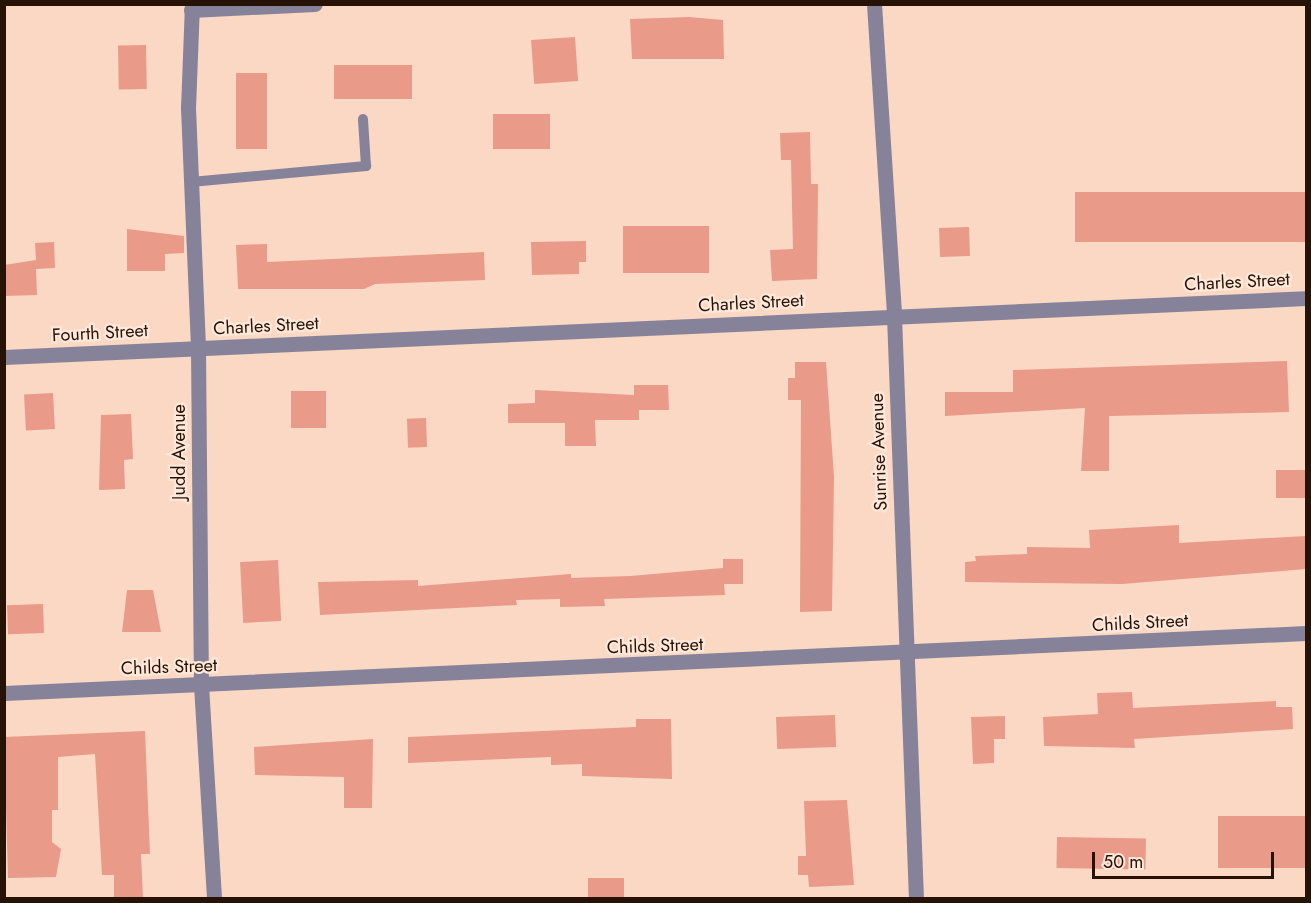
<!DOCTYPE html>
<style>
body{margin:0}
#map{position:relative;width:1311px;height:903px;overflow:hidden;background:#fad8c4;font-family:Jost,sans-serif}
div>[style]{position:absolute}
[style*='--x']{left:calc(var(--x)*1px);top:calc(var(--y)*1px);width:calc(var(--w)*1px);rotate:calc(var(--a)*1deg)}
.building>*{inset:0;background:#ea9a88;transform-origin:0 0}
.lane>*{height:10px;margin:-5px;padding:0 5px;transform-origin:5px;border-radius:5px;background:#868299}
.street>*{height:15px;margin:-7.5px;padding:0 7.5px;transform-origin:7.5px;border-radius:7.5px;background:#868299}
span{translate:-50% -50%;white-space:nowrap;text-align:center;line-height:1.15;-webkit-text-stroke:4.5px #ffe8da;paint-order:stroke}
.street-label{font-size:18px;color:#261306}
.frame{position:absolute;inset:0;border:6px solid #261306;pointer-events:none}
.scale{position:absolute;left:1092px;top:852px;width:182px;height:27px;box-sizing:border-box;border:3px solid #261306;border-top:0;padding-left:8px;font-size:18px;line-height:21px;white-space:nowrap;color:#261306;-webkit-text-stroke:4px #ffe8da;paint-order:stroke}
</style>
<div id="map">
<div class="building">
<i style="clip-path:polygon(689px 17px,723px 20px,724px 59px,632px 59px,630px 19px)"></i>
<i style="left:575px;top:37px;width:44px;height:44px;rotate:86deg"></i>
<i style="left:146px;top:45px;width:44px;height:28px;rotate:89deg"></i>
<i style="left:334px;top:65px;width:78px;height:34px"></i>
<i style="left:236px;top:73px;width:31px;height:76px"></i>
<i style="left:550px;top:114px;width:35px;height:57px;rotate:90deg"></i>
<i style="clip-path:polygon(810px 132px,811px 184px,818px 184px,817px 279px,772px 281px,770px 250px,793px 249px,791px 160px,781px 160px,780px 133px)"></i>
<i style="left:1306px;top:192px;width:50px;height:231px;rotate:90deg"></i>
<i style="left:709px;top:226px;width:47px;height:86px;rotate:90deg"></i>
<i style="left:969px;top:227px;width:29px;height:30px;rotate:88deg"></i>
<i style="clip-path:polygon(127px 229px,184px 236px,184px 253px,165px 254px,165px 271px,127px 271px)"></i>
<i style="clip-path:polygon(586px 241px,586px 262px,579px 262px,579px 274px,532px 275px,531px 242px)"></i>
<i style="clip-path:polygon(54px 242px,55px 268px,36px 269px,37px 295px,4px 296px,4px 265px,36px 260px,35px 243px)"></i>
<i style="clip-path:polygon(267px 244px,267px 262px,484px 252px,485px 280px,375px 284px,364px 289px,238px 289px,236px 245px)"></i>
<i style="clip-path:polygon(1287px 361px,1289px 412px,1109px 416px,1109px 471px,1081px 471px,1085px 408px,945px 416px,945px 392px,1013px 392px,1013px 370px)"></i>
<i style="clip-path:polygon(795px 362px,826px 362px,834px 477px,832px 611px,800px 612px,801px 400px,788px 400px,788px 378px,795px 378px)"></i>
<i style="clip-path:polygon(634px 385px,668px 385px,669px 410px,639px 410px,639px 420px,595px 420px,596px 446px,565px 446px,565px 423px,508px 423px,508px 404px,535px 403px,535px 390px,634px 395px)"></i>
<i style="left:291px;top:391px;width:35px;height:37px"></i>
<i style="left:53px;top:393px;width:36px;height:29px;rotate:87deg"></i>
<i style="clip-path:polygon(131px 414px,133px 459px,124px 460px,125px 489px,99px 490px,101px 415px)"></i>
<i style="left:426px;top:418px;width:29px;height:19px;rotate:88deg"></i>
<i style="left:1276px;top:470px;width:30px;height:28px"></i>
<i style="clip-path:polygon(1179px 525px,1179px 543px,1306px 536px,1306px 569px,1122px 584px,965px 582px,965px 562px,976px 561px,975px 556px,1027px 554px,1027px 547px,1090px 548px,1089px 530px)"></i>
<i style="clip-path:polygon(723px 559px,743px 559px,743px 584px,724px 584px,725px 595px,604px 599px,605px 606px,560px 607px,560px 599px,516px 600px,517px 605px,320px 615px,318px 582px,418px 580px,418px 586px,571px 574px,571px 578px,630px 576px,723px 568px)"></i>
<i style="left:278px;top:560px;width:61px;height:38px;rotate:87deg"></i>
<i style="clip-path:polygon(127px 590px,153px 590px,161px 632px,122px 632px)"></i>
<i style="left:43px;top:604px;width:29px;height:36px;rotate:88deg"></i>
<i style="clip-path:polygon(1132px 692px,1133px 708px,1276px 701px,1276px 707px,1292px 707px,1293px 729px,1134px 739px,1135px 748px,1044px 746px,1043px 717px,1098px 714px,1097px 693px)"></i>
<i style="left:835px;top:715px;width:32px;height:59px;rotate:88deg"></i>
<i style="clip-path:polygon(1005px 716px,1005px 739px,994px 739px,994px 763px,973px 764px,971px 717px)"></i>
<i style="clip-path:polygon(636px 719px,671px 719px,672px 779px,582px 776px,582px 764px,551px 765px,551px 757px,408px 763px,408px 737px,636px 727px)"></i>
<i style="clip-path:polygon(145px 731px,150px 854px,141px 854px,143px 898px,114px 898px,114px 875px,102px 875px,95px 754px,58px 757px,58px 810px,52px 810px,52px 842px,61px 849px,56px 877px,8px 878px,4px 737px)"></i>
<i style="clip-path:polygon(373px 739px,372px 808px,344px 808px,344px 777px,255px 775px,254px 747px)"></i>
<i style="clip-path:polygon(847px 800px,854px 885px,809px 887px,808px 875px,798px 875px,798px 856px,806px 856px,804px 801px)"></i>
<i style="left:1306px;top:816px;width:52px;height:88px;rotate:90deg"></i>
<i style="left:1057px;top:837px;width:89px;height:31px;rotate:1deg"></i>
<i style="left:624px;top:878px;width:20px;height:36px;rotate:90deg"></i>
</div>
<div class="lane">
<i style="--x:191;--y:182;--w:176;--a:-5.2"></i>
<i style="--x:366;--y:166;--w:47;--a:-93.7"></i>
</div>
<div class="street">
<i style="--x:192;--y:4;--w:104;--a:92.2"></i>
<i style="--x:188;--y:108;--w:240;--a:87.6"></i>
<i style="--x:198;--y:348;--w:337;--a:89.5"></i>
<i style="--x:201;--y:685;--w:213;--a:86.5"></i>
<i style="--x:874;--y:4;--w:313;--a:86.3"></i>
<i style="--x:894;--y:316;--w:582;--a:87.84"></i>
<i style="--x:191;--y:10;--w:124;--a:-2.8"></i>
<i style="--x:4;--y:357;--w:1303;--a:-2.59"></i>
<i style="--x:4;--y:693;--w:1303;--a:-2.64"></i>
</div>
<div class="street-label">
<span style="left:1237px;top:282px;rotate:-3deg">Charles Street</span>
<span style="left:751px;top:303px;rotate:-3deg">Charles Street</span>
<span style="left:266px;top:326px;rotate:-3deg">Charles Street</span>
<span style="left:100px;top:333px;rotate:-3deg">Fourth Street</span>
<span style="left:179px;top:452px;rotate:-90deg">Judd Avenue</span>
<span style="left:879px;top:452px;rotate:-92deg">Sunrise Avenue</span>
<span style="left:1140px;top:623px;rotate:-3deg">Childs Street</span>
<span style="left:655px;top:646px;rotate:-2deg">Childs Street</span>
<span style="left:169px;top:667px;rotate:-2deg">Childs Street</span>
</div>
<div class="frame"></div>
<div class="scale">50 m</div>
</div>
